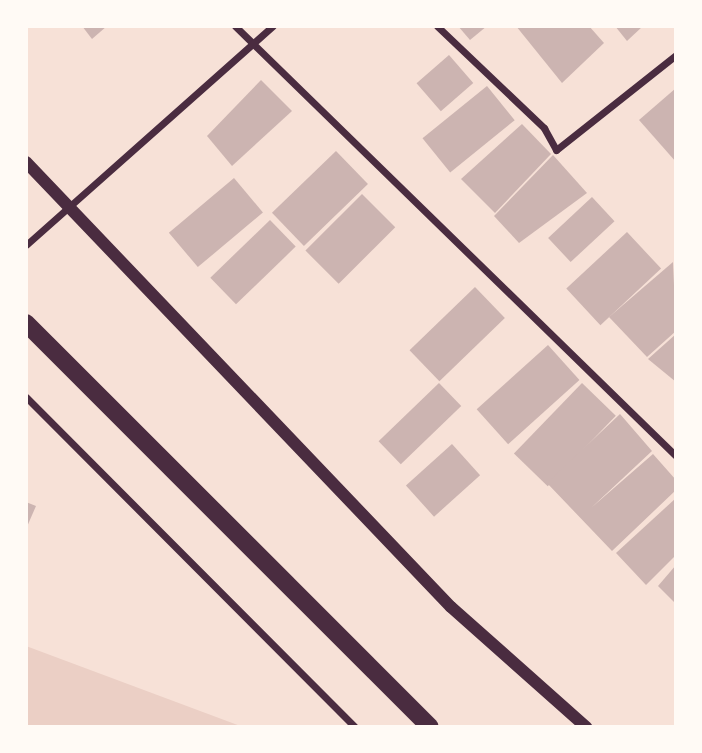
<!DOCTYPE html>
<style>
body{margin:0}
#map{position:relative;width:702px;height:753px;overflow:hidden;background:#f7e1d7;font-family:"Exo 2",sans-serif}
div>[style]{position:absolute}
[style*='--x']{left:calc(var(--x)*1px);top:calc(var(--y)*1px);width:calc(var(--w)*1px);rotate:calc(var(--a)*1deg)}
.green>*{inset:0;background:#ebcfc5}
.building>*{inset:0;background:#ccb4b1;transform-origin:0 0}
.minor>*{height:7px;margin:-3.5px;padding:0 3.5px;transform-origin:3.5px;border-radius:3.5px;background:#4a2c40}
.tertiary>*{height:12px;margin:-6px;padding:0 6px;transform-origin:6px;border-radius:6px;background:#4a2c40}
.primary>*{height:18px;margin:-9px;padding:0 9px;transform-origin:9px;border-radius:9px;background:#4a2c40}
span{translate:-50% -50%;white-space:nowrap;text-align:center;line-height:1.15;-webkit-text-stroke:7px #fffaf5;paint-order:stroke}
.frame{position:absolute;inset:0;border:28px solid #fffaf5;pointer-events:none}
</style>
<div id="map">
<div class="green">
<i style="clip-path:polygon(26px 646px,243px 727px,26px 727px)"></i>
</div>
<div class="building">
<i style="clip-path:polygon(82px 26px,107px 26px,92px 39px)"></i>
<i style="clip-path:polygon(458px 26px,487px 26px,470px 40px)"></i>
<i style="clip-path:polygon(516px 26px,589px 26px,604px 43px,562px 83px)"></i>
<i style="clip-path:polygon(615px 26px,643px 26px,627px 41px)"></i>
<i style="left:449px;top:55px;width:37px;height:43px;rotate:49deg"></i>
<i style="clip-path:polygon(261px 80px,292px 111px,232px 166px,207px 136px)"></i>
<i style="left:487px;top:86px;width:44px;height:83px;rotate:51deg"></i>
<i style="clip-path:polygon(676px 88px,676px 162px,639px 120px)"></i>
<i style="clip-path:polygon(522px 124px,551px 154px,495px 213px,461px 179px)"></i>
<i style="left:336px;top:151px;width:46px;height:89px;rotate:46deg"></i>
<i style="clip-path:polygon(553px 155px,587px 193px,519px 243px,494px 216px)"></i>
<i style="left:234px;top:178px;width:45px;height:85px;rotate:50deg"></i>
<i style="left:362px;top:194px;width:47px;height:80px;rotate:45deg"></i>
<i style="left:592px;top:197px;width:33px;height:60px;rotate:47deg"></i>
<i style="left:270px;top:220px;width:37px;height:83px;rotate:46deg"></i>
<i style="left:627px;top:232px;width:50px;height:83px;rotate:47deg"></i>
<i style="clip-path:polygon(673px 262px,676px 331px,647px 357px,609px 317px)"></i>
<i style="left:475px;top:287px;width:43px;height:91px;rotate:46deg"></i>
<i style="clip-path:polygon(676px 334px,676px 382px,648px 359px)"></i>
<i style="left:548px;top:345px;width:47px;height:96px;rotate:48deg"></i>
<i style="left:439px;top:383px;width:32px;height:84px;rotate:46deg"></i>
<i style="left:582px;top:383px;width:47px;height:98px;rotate:44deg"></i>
<i style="clip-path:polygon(620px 414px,652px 451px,591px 508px,653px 454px,676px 480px,676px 490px,612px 551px,547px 483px)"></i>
<i style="left:452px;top:444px;width:42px;height:62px;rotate:48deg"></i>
<i style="clip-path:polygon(676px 498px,676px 555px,646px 585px,616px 553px)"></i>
<i style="clip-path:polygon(26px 502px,36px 506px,26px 529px)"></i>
<i style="clip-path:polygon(676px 565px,676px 604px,658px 586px)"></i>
</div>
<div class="minor">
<i style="--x:235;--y:26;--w:616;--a:44.28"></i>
<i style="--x:437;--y:26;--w:148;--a:43.6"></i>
<i style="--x:544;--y:128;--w:25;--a:61"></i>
<i style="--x:556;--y:150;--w:153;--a:-38.4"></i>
<i style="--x:26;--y:245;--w:330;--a:-41.6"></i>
<i style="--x:26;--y:397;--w:466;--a:45.1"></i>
</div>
<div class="tertiary">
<i style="--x:26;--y:162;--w:615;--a:46.32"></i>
<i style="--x:451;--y:607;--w:181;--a:41.6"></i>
</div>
<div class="primary">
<i style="--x:26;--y:323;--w:571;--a:45"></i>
</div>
<div class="frame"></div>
</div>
